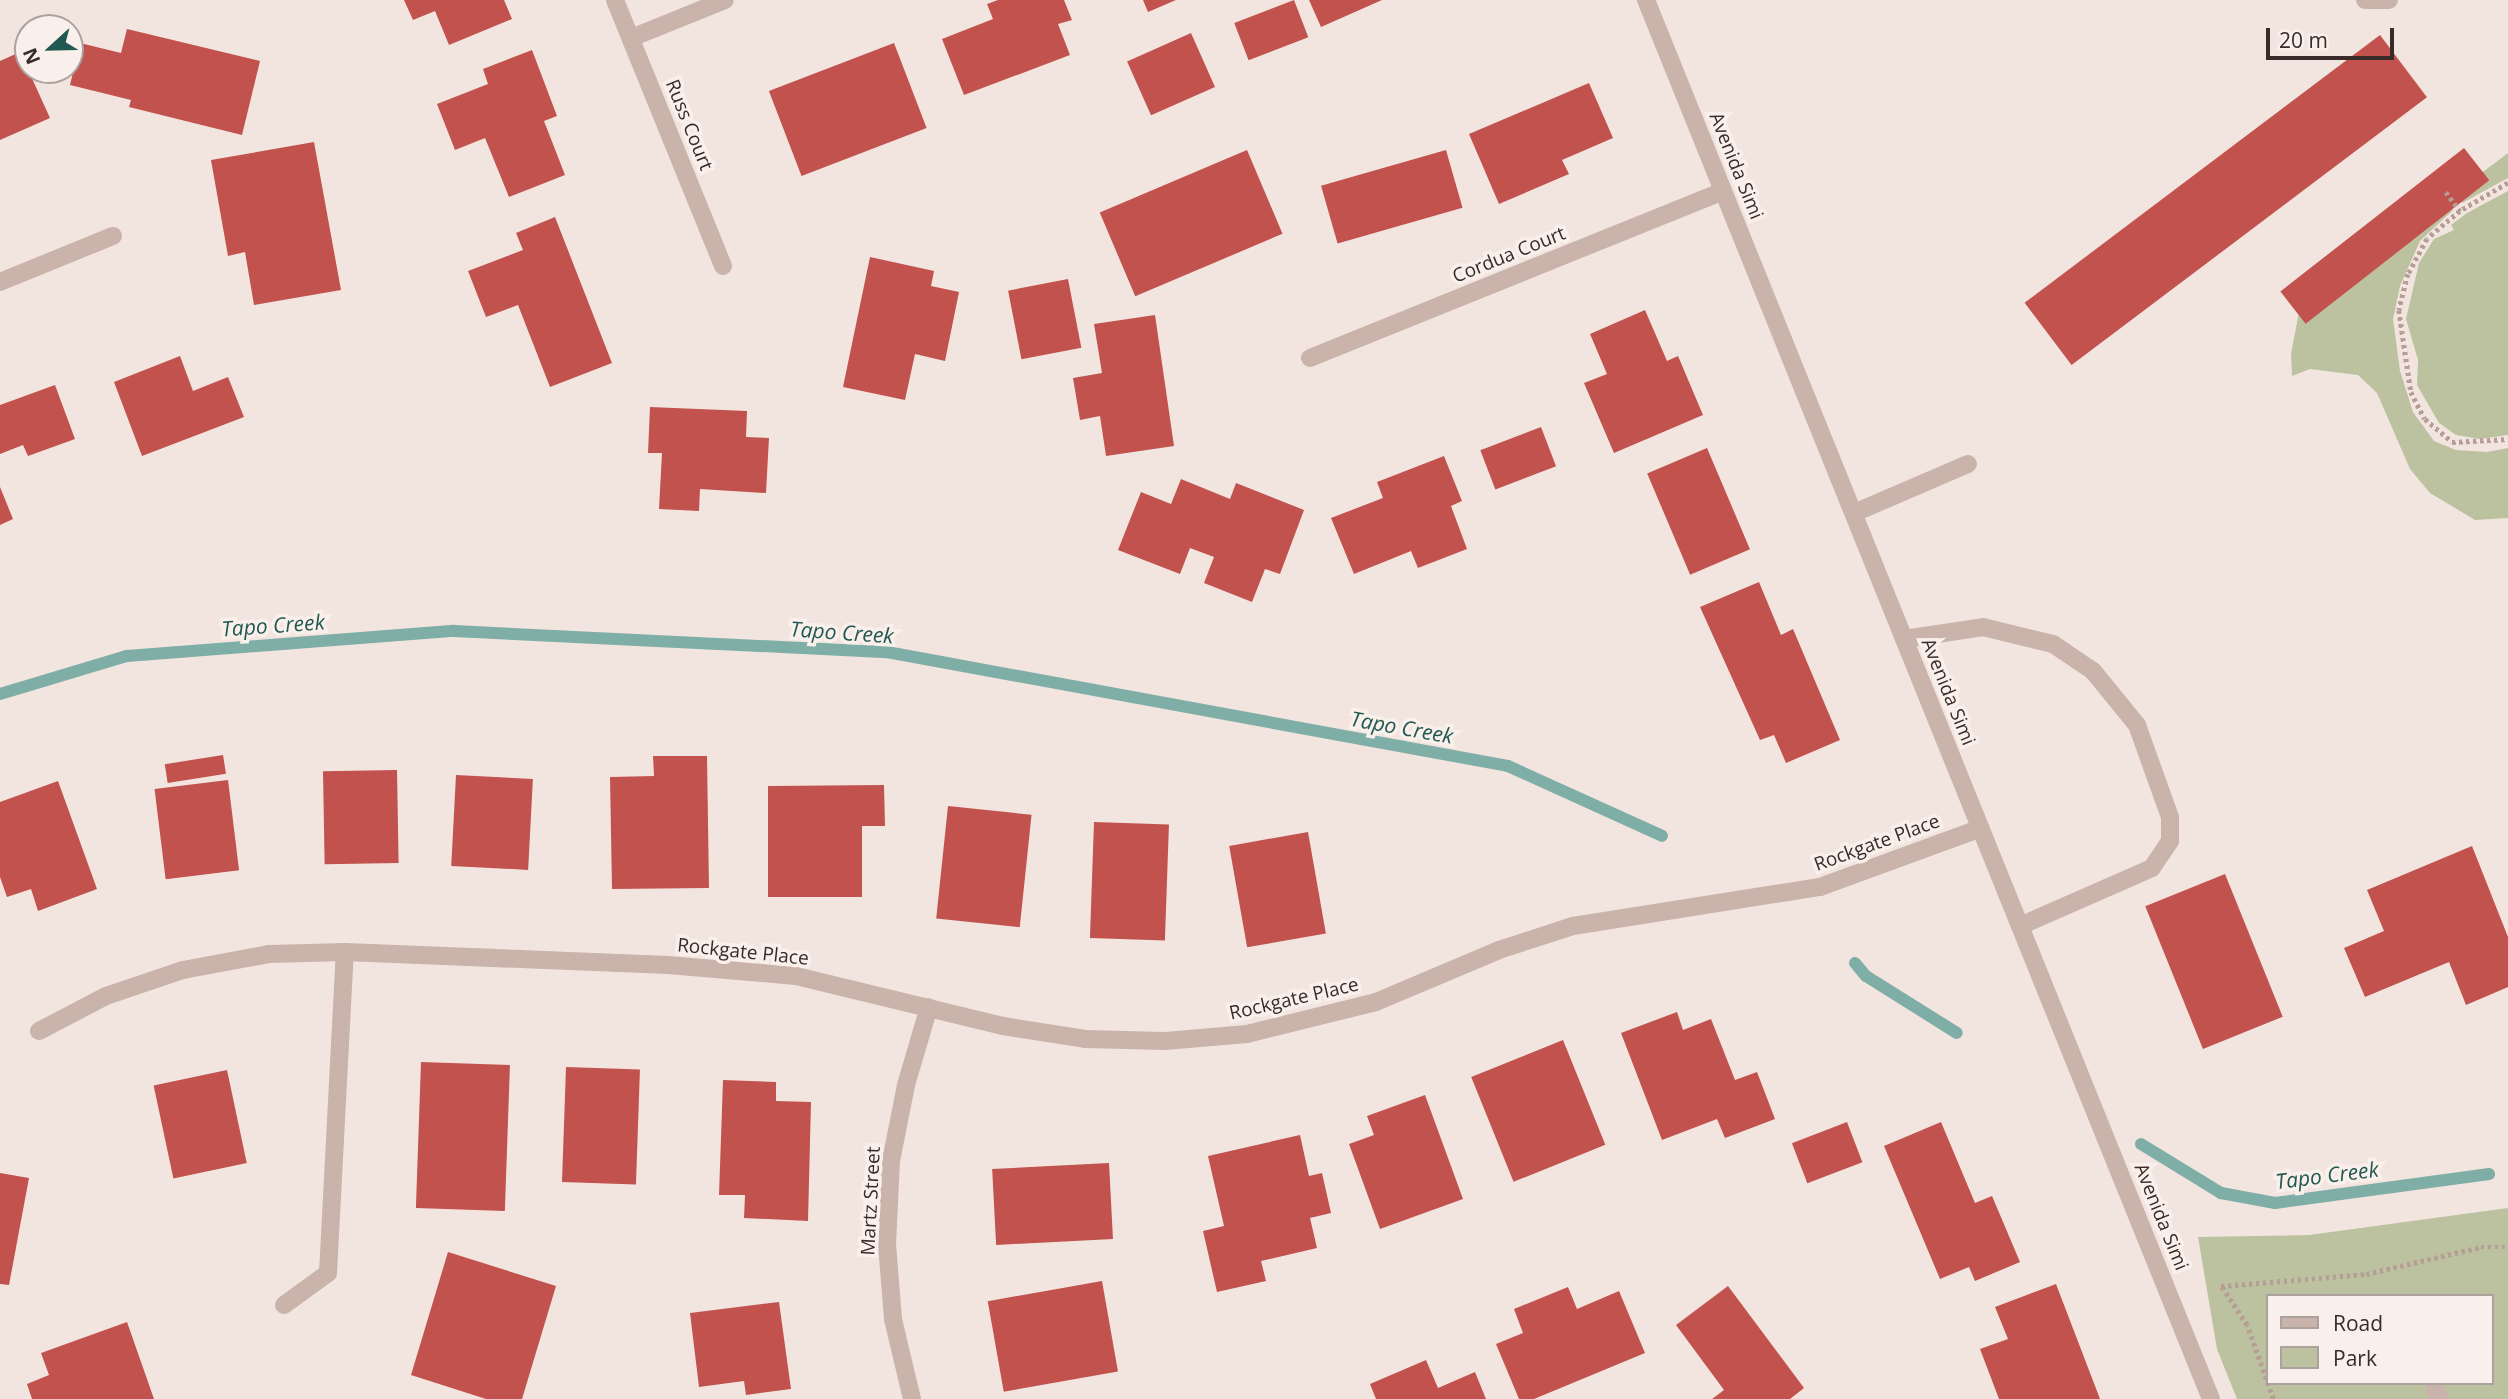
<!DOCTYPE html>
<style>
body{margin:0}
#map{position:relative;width:2508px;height:1399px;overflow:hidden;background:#f2e5df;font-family:"Open Sans",sans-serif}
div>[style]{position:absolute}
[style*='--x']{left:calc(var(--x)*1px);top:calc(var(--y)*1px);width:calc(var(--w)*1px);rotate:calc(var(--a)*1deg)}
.green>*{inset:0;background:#bcc19f}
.stream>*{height:12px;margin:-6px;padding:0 6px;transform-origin:6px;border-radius:6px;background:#7faea7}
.building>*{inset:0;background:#c2524d;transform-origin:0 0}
.path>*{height:4.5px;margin-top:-2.25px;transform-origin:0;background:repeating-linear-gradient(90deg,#b69d95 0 3.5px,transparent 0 7px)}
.minor>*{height:18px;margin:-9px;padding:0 9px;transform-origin:9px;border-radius:9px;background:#cab3ab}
span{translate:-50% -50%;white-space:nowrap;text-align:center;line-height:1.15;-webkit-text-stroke:7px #faf0eb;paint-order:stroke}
.street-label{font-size:19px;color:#382b2a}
.water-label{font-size:21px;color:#215851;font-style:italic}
.legend{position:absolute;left:2266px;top:1294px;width:228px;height:91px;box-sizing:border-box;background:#faf0eb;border:2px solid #aca19e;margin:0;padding:9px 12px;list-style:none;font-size:21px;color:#382b2a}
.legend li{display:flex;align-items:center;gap:14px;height:35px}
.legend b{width:35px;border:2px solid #aca19e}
.north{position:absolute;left:14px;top:14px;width:70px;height:70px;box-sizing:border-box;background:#faf0eb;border:2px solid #aca19e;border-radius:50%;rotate:248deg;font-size:19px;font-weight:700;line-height:28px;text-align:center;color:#382b2a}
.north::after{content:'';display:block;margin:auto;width:24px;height:32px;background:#215851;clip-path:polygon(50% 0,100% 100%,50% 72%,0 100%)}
.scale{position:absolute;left:2266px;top:28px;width:128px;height:32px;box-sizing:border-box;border:4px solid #382b2a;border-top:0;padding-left:9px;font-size:21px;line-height:24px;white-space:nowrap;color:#382b2a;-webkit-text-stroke:5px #faf0eb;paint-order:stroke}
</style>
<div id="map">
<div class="green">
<i style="clip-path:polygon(2508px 153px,2508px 178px,2462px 203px,2455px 193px)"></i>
<i style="clip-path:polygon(2508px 191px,2508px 435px,2480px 439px,2456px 435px,2439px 423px,2417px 385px,2418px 360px,2406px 319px,2419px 263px,2434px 239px,2454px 230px,2451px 225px,2467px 213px)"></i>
<i style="clip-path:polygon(2445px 201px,2453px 210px,2420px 241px,2400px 286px,2393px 319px,2400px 371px,2413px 412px,2434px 441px,2456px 450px,2487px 452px,2508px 448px,2508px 518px,2475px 520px,2430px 493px,2410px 469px,2377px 393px,2358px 375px,2310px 369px,2292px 376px,2291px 354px,2299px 312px)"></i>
<i style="clip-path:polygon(evenodd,2508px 1208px,2508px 1399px,2237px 1399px,2217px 1349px,2198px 1237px,2309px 1235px,2508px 1208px,2268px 1296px,2492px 1296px,2492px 1383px,2268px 1383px,2268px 1296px)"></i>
</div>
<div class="stream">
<i style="--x:0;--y:694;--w:133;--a:-16.7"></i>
<i style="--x:127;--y:656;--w:328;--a:-4.4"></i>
<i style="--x:454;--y:631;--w:434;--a:2.8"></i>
<i style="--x:887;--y:652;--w:631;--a:10.4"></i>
<i style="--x:1508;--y:766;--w:169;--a:24.4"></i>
<i style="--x:1855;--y:963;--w:17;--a:50"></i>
<i style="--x:1866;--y:976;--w:107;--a:32.1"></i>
<i style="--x:2141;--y:1144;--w:94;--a:31.5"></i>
<i style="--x:2221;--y:1193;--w:55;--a:10.5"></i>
<i style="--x:2275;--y:1203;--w:216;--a:-7.7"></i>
</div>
<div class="building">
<i style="clip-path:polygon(404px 0,504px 0,512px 19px,449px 45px,435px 11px,413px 20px)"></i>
<i style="clip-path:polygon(998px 0,1064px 0,1072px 20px,1058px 24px,1070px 55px,964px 95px,942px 39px,993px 19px,987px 4px)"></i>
<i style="clip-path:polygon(1143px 0,1176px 0,1148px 12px)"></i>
<i style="left:1294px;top:0;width:40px;height:64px;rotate:69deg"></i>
<i style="clip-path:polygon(1309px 0,1382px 0,1321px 27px)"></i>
<i style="clip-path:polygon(127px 29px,260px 61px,242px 135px,129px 107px,131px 100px,70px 85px,80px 43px,121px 53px)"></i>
<i style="left:1191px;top:33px;width:59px;height:70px;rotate:66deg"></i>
<i style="left:2380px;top:35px;width:78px;height:445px;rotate:53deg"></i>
<i style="left:894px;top:43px;width:91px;height:134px;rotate:69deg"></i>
<i style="clip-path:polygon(532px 50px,557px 116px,544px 121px,565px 175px,509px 197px,485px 138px,455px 150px,437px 104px,488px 84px,483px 69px)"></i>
<i style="clip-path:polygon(20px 52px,50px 118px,0 140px,0 61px)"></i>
<i style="clip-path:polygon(1589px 83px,1613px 138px,1562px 160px,1569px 174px,1499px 204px,1469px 134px)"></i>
<i style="clip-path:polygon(314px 142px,341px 290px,254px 305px,245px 252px,228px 256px,211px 160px)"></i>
<i style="left:2464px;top:148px;width:41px;height:233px;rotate:52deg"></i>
<i style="left:1247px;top:150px;width:91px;height:160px;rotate:67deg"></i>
<i style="left:1446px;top:150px;width:60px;height:130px;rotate:74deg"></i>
<i style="clip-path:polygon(555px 217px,612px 363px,550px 387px,518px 305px,486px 317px,468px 271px,523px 250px,516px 233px)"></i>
<i style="clip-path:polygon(870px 257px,934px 271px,931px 286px,959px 292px,945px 361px,915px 354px,905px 400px,843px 387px)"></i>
<i style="left:1068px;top:279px;width:70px;height:61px;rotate:79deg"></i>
<i style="clip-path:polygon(1645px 310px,1667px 361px,1678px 356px,1703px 415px,1614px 453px,1584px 383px,1607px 374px,1590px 334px)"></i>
<i style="clip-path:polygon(1155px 315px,1174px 446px,1106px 456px,1100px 416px,1080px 420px,1073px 378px,1102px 373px,1094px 324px)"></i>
<i style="clip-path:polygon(180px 356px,193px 391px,228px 377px,244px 417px,142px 456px,114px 382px)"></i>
<i style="clip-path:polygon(55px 385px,75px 439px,28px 456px,23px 445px,0 454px,0 405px)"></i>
<i style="clip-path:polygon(650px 407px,747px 411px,746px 437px,769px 438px,766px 493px,700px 489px,699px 511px,659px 509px,662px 453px,648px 453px)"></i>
<i style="left:1541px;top:427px;width:42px;height:65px;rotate:69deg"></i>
<i style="left:1707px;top:448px;width:110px;height:65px;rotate:67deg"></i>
<i style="clip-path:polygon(1444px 456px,1462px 501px,1451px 506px,1467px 549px,1418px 568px,1411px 551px,1354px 574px,1331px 518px,1383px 498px,1377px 482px)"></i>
<i style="clip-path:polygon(1181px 479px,1230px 499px,1236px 483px,1304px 510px,1280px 574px,1265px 569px,1252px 602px,1204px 583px,1214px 557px,1190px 548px,1180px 574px,1118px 550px,1141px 492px,1171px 504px)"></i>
<i style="clip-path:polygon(0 487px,13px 519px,0 525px)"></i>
<i style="clip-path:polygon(1759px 582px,1781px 635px,1793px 629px,1840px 740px,1786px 763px,1774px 735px,1760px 740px,1700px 607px)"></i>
<i style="left:223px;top:755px;width:19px;height:59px;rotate:81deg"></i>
<i style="clip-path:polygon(653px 756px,707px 756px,709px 888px,612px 889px,610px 777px,654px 776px)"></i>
<i style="left:397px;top:770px;width:93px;height:74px;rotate:89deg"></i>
<i style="left:456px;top:775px;width:77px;height:91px;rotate:3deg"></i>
<i style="left:228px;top:780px;width:91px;height:74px;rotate:83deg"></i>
<i style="clip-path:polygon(58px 781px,97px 889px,38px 911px,31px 889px,7px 897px,0 877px,0 802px)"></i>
<i style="clip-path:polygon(884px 785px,885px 826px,862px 826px,862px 897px,768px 897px,768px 786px)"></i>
<i style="left:948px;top:806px;width:84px;height:113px;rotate:6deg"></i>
<i style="left:1094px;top:822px;width:75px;height:116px;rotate:2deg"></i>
<i style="left:1308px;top:832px;width:103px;height:80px;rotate:80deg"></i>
<i style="clip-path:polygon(2472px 846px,2508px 937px,2508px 987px,2466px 1005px,2449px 962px,2365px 997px,2344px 948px,2384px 931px,2367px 890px)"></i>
<i style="left:2225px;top:874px;width:154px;height:86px;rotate:68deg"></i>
<i style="clip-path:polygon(1677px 1012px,1683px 1030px,1711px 1019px,1735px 1080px,1757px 1072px,1775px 1119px,1725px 1138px,1717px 1119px,1662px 1140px,1621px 1033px)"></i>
<i style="left:1563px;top:1040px;width:113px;height:99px;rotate:68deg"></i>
<i style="left:421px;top:1062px;width:89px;height:146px;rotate:2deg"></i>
<i style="left:566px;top:1067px;width:74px;height:115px;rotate:2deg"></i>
<i style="left:227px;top:1070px;width:95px;height:75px;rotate:78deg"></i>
<i style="clip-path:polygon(723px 1080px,776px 1082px,776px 1101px,811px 1102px,808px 1221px,744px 1218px,745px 1195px,719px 1195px)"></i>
<i style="clip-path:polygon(1425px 1095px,1463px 1199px,1380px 1229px,1349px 1144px,1374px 1135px,1367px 1116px)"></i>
<i style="left:1847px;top:1122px;width:43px;height:59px;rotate:69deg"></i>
<i style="clip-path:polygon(1941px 1122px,1975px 1203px,1992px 1196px,2020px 1262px,1975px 1281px,1969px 1267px,1940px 1279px,1884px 1146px)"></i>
<i style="clip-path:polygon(1300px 1135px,1309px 1176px,1322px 1173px,1331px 1213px,1310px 1218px,1317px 1248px,1261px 1261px,1266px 1281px,1217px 1292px,1203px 1231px,1224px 1226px,1208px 1156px)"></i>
<i style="left:1109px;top:1163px;width:76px;height:117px;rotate:87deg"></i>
<i style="clip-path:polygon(0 1173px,29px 1178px,9px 1285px,0 1284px)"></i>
<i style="clip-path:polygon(448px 1252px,556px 1286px,522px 1399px,486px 1399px,411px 1375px)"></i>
<i style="left:1102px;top:1281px;width:92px;height:116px;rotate:80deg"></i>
<i style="clip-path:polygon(2056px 1284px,2100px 1399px,1999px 1399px,1980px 1349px,2008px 1339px,1995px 1307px)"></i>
<i style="clip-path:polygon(1728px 1286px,1804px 1388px,1790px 1399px,1712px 1399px,1724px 1390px,1676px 1325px)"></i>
<i style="clip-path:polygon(1568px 1287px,1577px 1309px,1619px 1291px,1645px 1353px,1534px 1399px,1519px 1399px,1496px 1344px,1523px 1333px,1514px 1309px)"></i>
<i style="clip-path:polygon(779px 1302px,791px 1389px,746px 1395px,744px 1381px,699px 1387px,690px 1313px)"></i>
<i style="clip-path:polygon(127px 1322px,154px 1399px,32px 1399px,27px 1384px,49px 1375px,41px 1353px)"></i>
<i style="clip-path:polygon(1426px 1360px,1438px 1388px,1475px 1372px,1486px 1399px,1376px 1399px,1370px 1384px)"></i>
</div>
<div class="path">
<i style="--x:2508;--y:183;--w:56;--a:149.7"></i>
<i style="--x:2460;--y:211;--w:43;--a:139.7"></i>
<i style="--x:2427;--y:239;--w:40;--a:118"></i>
<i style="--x:2408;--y:274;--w:37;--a:104"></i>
<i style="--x:2399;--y:310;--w:83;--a:81.7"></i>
<i style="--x:2411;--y:392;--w:30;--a:63"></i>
<i style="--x:2425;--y:419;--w:35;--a:40"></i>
<i style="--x:2452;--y:442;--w:56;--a:-3.1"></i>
<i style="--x:2446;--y:192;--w:24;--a:54"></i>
<i style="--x:2273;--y:1399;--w:78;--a:-109.4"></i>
<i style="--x:2247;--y:1325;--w:47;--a:-123.7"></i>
<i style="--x:2221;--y:1286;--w:145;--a:-4.7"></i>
<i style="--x:2366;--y:1274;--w:118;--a:-13.2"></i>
<i style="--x:2481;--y:1247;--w:27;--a:0"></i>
</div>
<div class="minor">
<i style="--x:615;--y:0;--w:287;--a:67.9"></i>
<i style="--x:1646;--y:0;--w:1509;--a:68.01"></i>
<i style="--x:2365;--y:0;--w:24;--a:0"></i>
<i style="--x:631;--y:38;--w:101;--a:-22"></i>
<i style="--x:0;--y:282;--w:122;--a:-22.2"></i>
<i style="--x:1310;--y:358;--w:445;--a:-22"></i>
<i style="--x:1854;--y:513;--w:124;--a:-23.3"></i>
<i style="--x:1904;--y:639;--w:80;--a:-8.6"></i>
<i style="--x:1983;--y:627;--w:72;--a:13.7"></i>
<i style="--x:2053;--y:644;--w:48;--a:34"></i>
<i style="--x:2093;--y:671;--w:70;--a:50.8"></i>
<i style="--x:2137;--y:725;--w:98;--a:70.3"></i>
<i style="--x:2170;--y:817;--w:24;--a:90"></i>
<i style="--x:2170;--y:841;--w:32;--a:124"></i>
<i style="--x:2152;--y:868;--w:144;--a:156.3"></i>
<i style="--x:39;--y:1031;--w:76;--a:-27.6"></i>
<i style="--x:106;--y:996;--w:81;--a:-18.7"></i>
<i style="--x:183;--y:970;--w:87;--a:-10.5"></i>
<i style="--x:269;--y:954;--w:76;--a:-1.5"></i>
<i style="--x:345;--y:952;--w:323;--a:2.3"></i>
<i style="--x:668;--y:965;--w:128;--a:4.9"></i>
<i style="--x:796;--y:976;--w:213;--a:13.6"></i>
<i style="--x:1003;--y:1026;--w:83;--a:9"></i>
<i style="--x:1085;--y:1039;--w:80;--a:1.4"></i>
<i style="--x:1165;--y:1041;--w:82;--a:-4.9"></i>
<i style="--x:1247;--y:1034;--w:133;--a:-13.9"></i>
<i style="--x:1376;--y:1002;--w:134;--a:-22.9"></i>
<i style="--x:1499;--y:950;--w:78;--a:-18"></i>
<i style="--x:1573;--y:926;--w:250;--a:-9"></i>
<i style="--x:1820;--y:887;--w:171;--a:-20.1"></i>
<i style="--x:284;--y:1305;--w:54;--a:-36"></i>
<i style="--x:328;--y:1273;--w:321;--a:-87"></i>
<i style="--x:2435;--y:1388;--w:12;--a:66"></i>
<i style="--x:912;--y:1399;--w:82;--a:-103.4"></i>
<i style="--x:893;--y:1319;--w:74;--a:-94.6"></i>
<i style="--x:887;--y:1245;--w:84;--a:-87.3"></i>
<i style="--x:891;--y:1161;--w:77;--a:-78.8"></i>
<i style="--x:906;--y:1085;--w:81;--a:-73.6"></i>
</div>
<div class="street-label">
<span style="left:689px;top:125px;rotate:68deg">Russ Court</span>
<span style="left:1736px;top:166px;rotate:68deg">Avenida Simi</span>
<span style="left:1509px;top:255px;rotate:-22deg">Cordua Court</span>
<span style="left:1948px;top:692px;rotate:68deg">Avenida Simi</span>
<span style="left:1877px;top:843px;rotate:-20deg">Rockgate Place</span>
<span style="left:743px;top:952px;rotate:6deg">Rockgate Place</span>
<span style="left:1294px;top:999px;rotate:-13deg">Rockgate Place</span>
<span style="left:871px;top:1201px;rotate:-87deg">Martz Street</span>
<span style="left:2161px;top:1217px;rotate:68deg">Avenida Simi</span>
</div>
<div class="water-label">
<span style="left:273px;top:625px;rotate:-4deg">Tapo Creek</span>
<span style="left:842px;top:632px;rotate:4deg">Tapo Creek</span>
<span style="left:1402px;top:727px;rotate:10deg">Tapo Creek</span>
<span style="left:2327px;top:1175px;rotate:-7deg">Tapo Creek</span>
</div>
<ul class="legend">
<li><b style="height:9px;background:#cab3ab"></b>Road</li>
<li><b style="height:19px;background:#bcc19f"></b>Park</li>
</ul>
<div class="north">N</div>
<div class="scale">20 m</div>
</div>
